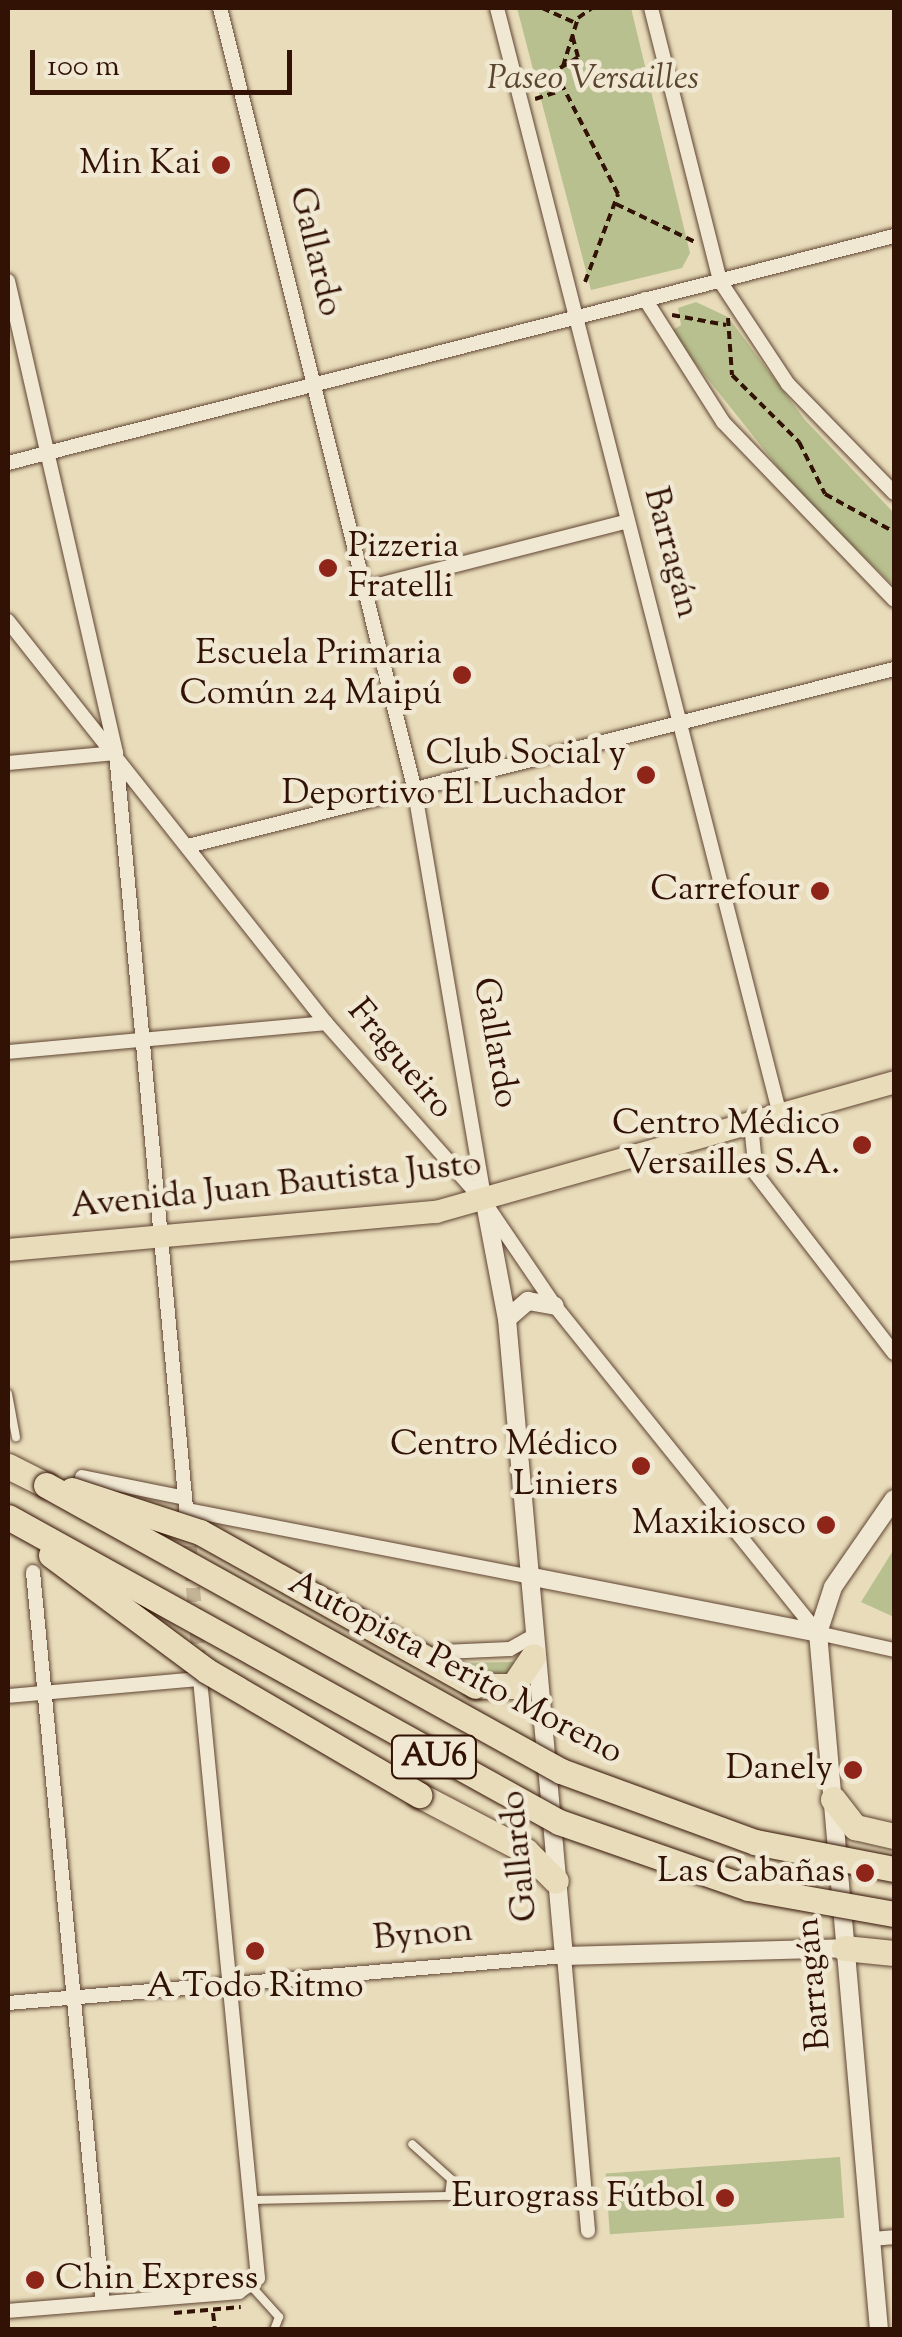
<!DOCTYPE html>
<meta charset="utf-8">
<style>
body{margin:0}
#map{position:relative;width:902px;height:2337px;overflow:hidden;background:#e8dcba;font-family:"Sorts Mill Goudy",serif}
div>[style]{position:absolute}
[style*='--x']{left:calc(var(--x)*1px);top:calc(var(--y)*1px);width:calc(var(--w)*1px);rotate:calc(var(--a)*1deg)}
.green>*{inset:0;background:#b8c08f;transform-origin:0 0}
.minor-tunnel>*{height:14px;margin-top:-7px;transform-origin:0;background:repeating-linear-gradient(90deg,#c4b496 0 14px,transparent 0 21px)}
.path>*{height:4px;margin-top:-2px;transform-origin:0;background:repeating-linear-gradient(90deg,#321204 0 8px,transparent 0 13px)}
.roads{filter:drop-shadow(0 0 2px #604432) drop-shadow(0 0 2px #604432)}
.service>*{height:8px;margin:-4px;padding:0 4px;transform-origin:4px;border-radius:4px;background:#f0e8d2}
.minor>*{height:14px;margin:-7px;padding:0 7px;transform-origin:7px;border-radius:7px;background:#f0e8d2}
.tertiary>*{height:18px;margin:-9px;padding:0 9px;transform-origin:9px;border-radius:9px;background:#f0e8d2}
.primary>*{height:22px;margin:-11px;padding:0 11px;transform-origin:11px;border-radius:11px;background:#e8dcba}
.motorway>*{height:25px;margin:-12.5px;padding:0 12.5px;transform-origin:12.5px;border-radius:12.5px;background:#e8dcba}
.bridges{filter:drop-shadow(0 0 2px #321204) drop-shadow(0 0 2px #321204)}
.motorway-bridge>*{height:25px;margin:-12.5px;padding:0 12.5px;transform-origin:12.5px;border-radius:12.5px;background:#e8dcba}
.dots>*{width:28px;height:28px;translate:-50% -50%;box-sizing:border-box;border:5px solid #f0e8d2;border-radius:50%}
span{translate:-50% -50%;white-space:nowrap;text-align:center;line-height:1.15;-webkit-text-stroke:9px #f0e8d2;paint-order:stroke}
.shield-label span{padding:2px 8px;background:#f0e8d2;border:2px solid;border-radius:8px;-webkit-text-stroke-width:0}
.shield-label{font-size:32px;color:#321204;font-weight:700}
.park-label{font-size:35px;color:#5a462e;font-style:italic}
.poi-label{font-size:35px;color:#321204}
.right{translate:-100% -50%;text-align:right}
.left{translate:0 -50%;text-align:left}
.street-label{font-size:35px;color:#321204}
.frame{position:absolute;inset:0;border:10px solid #321204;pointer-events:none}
.scale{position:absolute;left:30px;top:50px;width:262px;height:45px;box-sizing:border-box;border:5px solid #321204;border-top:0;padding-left:12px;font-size:30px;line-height:35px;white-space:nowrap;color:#321204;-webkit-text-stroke:8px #f0e8d2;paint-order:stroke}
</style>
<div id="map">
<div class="green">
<i style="clip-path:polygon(517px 8px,631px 8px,690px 253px,682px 268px,591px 290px)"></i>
<i style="clip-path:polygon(696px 302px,728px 317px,805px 420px,894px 513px,894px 586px,797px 491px,688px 354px,673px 330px,681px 325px,678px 308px)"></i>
<i style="clip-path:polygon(894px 1549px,894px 1617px,861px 1602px)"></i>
<i style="clip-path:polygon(513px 1662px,518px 1668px,496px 1682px,451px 1663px)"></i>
<i style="left:840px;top:2157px;width:61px;height:235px;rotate:86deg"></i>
</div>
<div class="minor-tunnel">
<i style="--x:188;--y:1525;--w:138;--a:85.4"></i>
</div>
<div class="path">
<i style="--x:542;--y:8;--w:37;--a:24"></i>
<i style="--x:560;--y:68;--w:21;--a:-31"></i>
<i style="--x:578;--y:57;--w:24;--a:-105"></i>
<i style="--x:535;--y:99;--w:25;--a:-18"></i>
<i style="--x:616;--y:204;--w:88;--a:25.7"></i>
<i style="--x:585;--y:282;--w:94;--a:-69.4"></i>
<i style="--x:618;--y:194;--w:129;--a:-117.2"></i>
<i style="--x:559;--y:79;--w:64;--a:-72.7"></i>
<i style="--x:578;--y:18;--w:17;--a:-36"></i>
<i style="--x:672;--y:315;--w:55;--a:10.5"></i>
<i style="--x:728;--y:318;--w:57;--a:86"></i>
<i style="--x:732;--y:375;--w:95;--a:45"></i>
<i style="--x:799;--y:442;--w:58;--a:63.4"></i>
<i style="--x:825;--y:494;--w:79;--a:28.8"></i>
<i style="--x:174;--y:2313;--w:67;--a:-5.1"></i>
<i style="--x:213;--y:2313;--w:17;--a:83"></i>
</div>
<div class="roads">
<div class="service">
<i style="--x:8;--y:1394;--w:44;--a:79.5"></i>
<i style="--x:252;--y:2200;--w:197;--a:-1.2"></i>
<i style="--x:449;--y:2196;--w:17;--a:-83"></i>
<i style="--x:451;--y:2179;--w:52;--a:-138.1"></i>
<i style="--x:253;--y:2288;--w:39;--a:48"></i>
<i style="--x:279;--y:2317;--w:14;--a:111"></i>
</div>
<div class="minor">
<i style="--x:220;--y:8;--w:803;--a:76.02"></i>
<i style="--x:414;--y:787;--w:421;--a:80.3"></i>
<i style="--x:497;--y:8;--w:1143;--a:75.66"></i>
<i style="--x:651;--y:8;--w:282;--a:75.8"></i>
<i style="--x:720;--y:281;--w:123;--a:56.6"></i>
<i style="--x:788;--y:384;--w:152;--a:45.8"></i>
<i style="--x:8;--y:281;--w:484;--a:77.1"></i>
<i style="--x:116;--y:753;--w:768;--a:84.7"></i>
<i style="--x:645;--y:299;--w:146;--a:57.6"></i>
<i style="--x:723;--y:422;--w:247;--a:46.1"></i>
<i style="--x:8;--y:463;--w:915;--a:-14.37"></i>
<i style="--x:366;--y:588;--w:270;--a:-14.3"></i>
<i style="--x:8;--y:621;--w:513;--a:51.65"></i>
<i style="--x:326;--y:1023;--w:240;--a:48.5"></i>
<i style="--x:485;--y:1203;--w:125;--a:55.8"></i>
<i style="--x:555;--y:1306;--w:420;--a:51.2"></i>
<i style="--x:818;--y:1633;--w:78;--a:12.6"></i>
<i style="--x:8;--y:763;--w:108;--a:-5.3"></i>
<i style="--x:188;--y:846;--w:728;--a:-14.07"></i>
<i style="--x:8;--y:1052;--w:319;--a:-5.2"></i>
<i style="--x:751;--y:1124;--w:50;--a:84.3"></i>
<i style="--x:756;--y:1174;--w:226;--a:52.4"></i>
<i style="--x:82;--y:1477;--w:105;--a:11.5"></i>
<i style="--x:187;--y:1510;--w:347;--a:11"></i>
<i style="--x:33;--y:1572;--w:734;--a:84.53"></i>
<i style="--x:443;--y:1652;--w:67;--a:-2.6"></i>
<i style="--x:510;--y:1649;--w:26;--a:-29"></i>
<i style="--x:8;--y:1696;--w:193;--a:-5.1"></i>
<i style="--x:200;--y:1679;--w:602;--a:84.47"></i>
<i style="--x:258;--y:2278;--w:24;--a:144"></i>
<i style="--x:239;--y:2292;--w:232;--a:175.3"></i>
<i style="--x:8;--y:2003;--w:558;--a:-4.83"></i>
<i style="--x:564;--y:1956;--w:276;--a:85"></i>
<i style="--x:872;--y:2239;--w:22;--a:-5"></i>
</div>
<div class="tertiary">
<i style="--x:485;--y:1203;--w:118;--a:79.3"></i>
<i style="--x:507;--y:1319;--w:640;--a:84.89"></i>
<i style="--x:564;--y:1956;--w:280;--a:-1.6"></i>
<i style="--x:507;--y:1319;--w:28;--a:-41"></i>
<i style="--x:528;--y:1301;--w:27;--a:10"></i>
<i style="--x:528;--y:1576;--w:296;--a:11.1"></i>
<i style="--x:879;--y:2330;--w:700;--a:-95"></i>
<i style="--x:818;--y:1633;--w:48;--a:-71.9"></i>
<i style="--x:833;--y:1587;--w:107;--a:-55.3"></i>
</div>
<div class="primary">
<i style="--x:8;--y:1250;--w:430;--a:-5.1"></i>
<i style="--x:436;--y:1212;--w:476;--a:-15.8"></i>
</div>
<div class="motorway">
<i style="--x:8;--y:1466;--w:42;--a:26.6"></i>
<i style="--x:475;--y:1686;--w:38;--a:0"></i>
<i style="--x:513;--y:1686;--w:36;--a:-56"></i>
<i style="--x:419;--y:1795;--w:121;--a:27.6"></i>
<i style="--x:526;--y:1851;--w:42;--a:45"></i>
<i style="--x:833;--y:1799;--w:36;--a:52"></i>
<i style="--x:855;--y:1827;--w:40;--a:13"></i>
<i style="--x:844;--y:1948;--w:50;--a:5.7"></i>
</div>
</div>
<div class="bridges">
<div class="motorway-bridge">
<i style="--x:46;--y:1485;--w:589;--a:29.05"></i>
<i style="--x:561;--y:1771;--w:207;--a:20.1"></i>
<i style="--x:755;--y:1842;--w:142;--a:11"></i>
<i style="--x:72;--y:1490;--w:135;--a:18.2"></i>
<i style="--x:200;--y:1532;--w:315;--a:29.2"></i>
<i style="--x:8;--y:1517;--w:630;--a:28.97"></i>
<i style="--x:559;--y:1822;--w:200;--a:19.2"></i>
<i style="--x:748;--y:1888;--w:148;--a:10.1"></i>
<i style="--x:51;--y:1555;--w:194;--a:36.6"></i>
<i style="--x:207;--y:1671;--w:246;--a:30.3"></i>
</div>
</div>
<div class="dots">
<i style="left:221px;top:165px;background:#8f2418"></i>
<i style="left:328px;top:568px;background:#8f2418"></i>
<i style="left:462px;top:675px;background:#8f2418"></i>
<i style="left:646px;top:775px;background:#8f2418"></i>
<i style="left:820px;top:891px;background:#8f2418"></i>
<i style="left:862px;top:1145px;background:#8f2418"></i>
<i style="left:641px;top:1466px;background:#8f2418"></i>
<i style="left:826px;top:1525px;background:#8f2418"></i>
<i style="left:853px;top:1770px;background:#8f2418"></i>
<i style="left:865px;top:1873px;background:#8f2418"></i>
<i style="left:255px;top:1951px;background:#8f2418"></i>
<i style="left:725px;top:2198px;background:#8f2418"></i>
<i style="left:35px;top:2280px;background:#8f2418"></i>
</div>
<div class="shield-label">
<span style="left:434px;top:1757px">AU6</span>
</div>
<div class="park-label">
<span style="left:593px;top:80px">Paseo Versailles</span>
</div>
<div class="poi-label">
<span class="right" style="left:201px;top:165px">Min Kai</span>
<span class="left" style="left:348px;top:568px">Pizzeria<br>Fratelli</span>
<span class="right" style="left:442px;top:675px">Escuela Primaria<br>Común 24 Maipú</span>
<span class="right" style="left:626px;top:775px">Club Social y<br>Deportivo El Luchador</span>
<span class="right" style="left:800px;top:891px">Carrefour</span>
<span class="right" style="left:840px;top:1145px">Centro Médico<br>Versailles S.A.</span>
<span class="right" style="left:618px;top:1466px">Centro Médico<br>Liniers</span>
<span class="right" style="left:806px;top:1525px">Maxikiosco</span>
<span class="right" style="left:833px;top:1770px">Danely</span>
<span class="right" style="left:845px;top:1873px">Las Cabañas</span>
<span style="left:255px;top:1988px">A Todo Ritmo</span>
<span class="right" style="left:705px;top:2198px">Eurograss Fútbol</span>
<span class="left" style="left:55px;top:2280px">Chin Express</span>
</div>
<div class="street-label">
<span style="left:314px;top:252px;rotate:76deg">Gallardo</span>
<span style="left:670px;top:553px;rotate:75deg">Barragán</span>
<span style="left:494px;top:1043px;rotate:80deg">Gallardo</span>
<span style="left:399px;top:1060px;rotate:50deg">Fragueiro</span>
<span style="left:276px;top:1187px;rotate:-6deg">Avenida Juan Bautista Justo</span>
<span style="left:455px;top:1669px;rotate:28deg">Autopista Perito Moreno</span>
<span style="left:521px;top:1856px;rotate:-96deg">Gallardo</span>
<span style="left:423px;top:1936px;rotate:-5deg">Bynon</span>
<span style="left:815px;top:1984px;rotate:-95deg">Barragán</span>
</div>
<div class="frame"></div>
<div class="scale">100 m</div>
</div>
